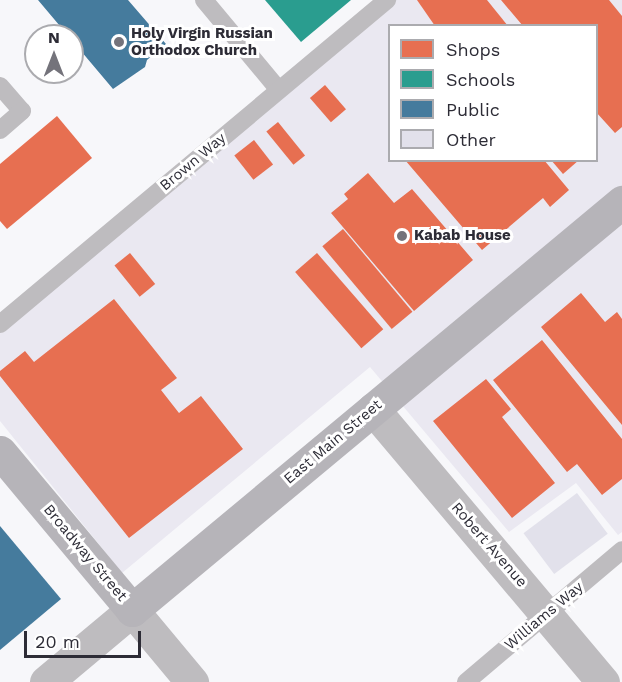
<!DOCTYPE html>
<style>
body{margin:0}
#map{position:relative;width:622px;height:682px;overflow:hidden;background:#f7f7fa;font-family:"Work Sans",sans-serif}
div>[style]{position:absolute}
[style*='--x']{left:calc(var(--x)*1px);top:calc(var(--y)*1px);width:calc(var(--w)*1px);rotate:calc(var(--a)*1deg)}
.built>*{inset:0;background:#eae8f1}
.shops>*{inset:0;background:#e76f51;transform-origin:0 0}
.schools>*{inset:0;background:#2a9d8f}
.public>*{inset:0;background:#457b9d}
.building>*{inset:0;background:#e2e1eb;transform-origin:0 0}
.service>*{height:18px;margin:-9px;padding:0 9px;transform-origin:9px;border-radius:9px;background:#bebcbf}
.minor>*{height:33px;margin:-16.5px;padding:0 16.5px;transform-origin:16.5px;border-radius:16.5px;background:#bebcbf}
.tertiary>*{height:33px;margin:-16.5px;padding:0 16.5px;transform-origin:16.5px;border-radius:16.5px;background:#bebcbf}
.primary>*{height:33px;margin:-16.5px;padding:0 16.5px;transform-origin:16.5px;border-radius:16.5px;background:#b6b4b9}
.dots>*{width:16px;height:16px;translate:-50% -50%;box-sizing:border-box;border:3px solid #fff;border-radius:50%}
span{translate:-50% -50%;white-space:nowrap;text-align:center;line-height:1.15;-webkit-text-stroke:6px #fff;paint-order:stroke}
.poi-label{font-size:15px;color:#2d2c36;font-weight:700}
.left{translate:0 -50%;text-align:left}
.street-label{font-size:15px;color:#2d2c36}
.legend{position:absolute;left:388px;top:24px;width:210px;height:138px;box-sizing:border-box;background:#fff;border:2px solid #ababaf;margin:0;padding:8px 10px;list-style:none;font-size:18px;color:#2d2c36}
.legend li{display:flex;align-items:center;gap:12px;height:30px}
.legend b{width:30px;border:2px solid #ababaf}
.north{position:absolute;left:24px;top:24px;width:60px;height:60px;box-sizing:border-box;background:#fff;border:2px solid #ababaf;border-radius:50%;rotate:0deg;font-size:16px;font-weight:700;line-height:24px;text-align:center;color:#2d2c36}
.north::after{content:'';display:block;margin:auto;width:21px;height:27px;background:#74737b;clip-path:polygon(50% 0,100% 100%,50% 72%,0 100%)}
.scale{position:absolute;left:24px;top:631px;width:117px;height:27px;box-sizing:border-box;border:3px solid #2d2c36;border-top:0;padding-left:8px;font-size:18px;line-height:21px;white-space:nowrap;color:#2d2c36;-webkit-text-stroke:4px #fff;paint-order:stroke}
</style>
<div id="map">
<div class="built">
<i style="clip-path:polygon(evenodd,389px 0,622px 0,622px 532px,618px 535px,576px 483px,509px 532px,370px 367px,122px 573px,0 421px,0 324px,389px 0,390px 26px,596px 26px,596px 160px,390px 160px,390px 26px)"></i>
</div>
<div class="shops">
<i style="clip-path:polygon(417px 0,487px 0,508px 26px,435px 26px)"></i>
<i style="clip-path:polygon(501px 0,609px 0,622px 16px,622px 127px,615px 133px,596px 112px,596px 26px,523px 26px)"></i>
<i style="left:325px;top:85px;width:32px;height:20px;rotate:49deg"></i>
<i style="clip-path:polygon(57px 116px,92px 158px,7px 229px,0 221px,0 164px)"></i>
<i style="left:278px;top:122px;width:43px;height:15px;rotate:51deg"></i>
<i style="left:254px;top:140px;width:31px;height:25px;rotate:52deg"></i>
<i style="clip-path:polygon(405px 160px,544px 160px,569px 190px,550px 207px,543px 198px,482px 250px)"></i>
<i style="clip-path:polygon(551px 160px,579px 160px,563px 174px)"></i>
<i style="clip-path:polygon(368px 173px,394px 203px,412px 189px,473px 260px,414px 311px,331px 213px,348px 199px,344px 194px)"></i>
<i style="left:343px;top:229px;width:108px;height:27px;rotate:50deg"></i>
<i style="left:130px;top:253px;width:40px;height:20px;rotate:51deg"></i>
<i style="left:317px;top:253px;width:101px;height:29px;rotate:49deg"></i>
<i style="clip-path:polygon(581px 293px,605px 322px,617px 312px,622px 319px,622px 425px,541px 327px)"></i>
<i style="clip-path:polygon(114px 299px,177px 378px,161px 390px,179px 413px,201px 396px,243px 449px,129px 538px,0 376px,0 371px,25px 351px,34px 362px)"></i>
<i style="clip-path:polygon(542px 340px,622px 439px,622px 479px,602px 495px,577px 464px,567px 472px,493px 380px)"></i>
<i style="clip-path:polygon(486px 379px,511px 409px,502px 417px,555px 483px,512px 518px,433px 421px)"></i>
</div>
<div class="schools">
<i style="clip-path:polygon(265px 0,351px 0,301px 42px)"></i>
</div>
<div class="public">
<i style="clip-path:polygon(38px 0,128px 0,166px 44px,147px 60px,145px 67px,113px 89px)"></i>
<i style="clip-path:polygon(0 526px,61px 599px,0 650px)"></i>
</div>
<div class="building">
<i style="left:577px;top:493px;width:51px;height:67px;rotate:53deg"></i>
</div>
<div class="service">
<i style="--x:204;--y:0;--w:117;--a:50.2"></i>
<i style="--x:0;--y:86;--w:33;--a:49"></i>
<i style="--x:22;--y:111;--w:29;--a:139"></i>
<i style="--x:0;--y:324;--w:505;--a:-39.94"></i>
<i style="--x:466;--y:682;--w:204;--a:-40.2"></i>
</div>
<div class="minor">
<i style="--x:373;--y:409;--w:357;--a:49.9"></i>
<i style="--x:132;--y:610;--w:94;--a:50.2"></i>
</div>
<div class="tertiary">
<i style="--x:46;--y:682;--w:112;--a:-39.9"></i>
</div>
<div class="primary">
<i style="--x:0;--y:452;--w:206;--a:50.1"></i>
<i style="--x:132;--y:610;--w:638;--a:-39.78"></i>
</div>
<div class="dots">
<i style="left:119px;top:42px;background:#74737b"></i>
<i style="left:402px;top:236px;background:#74737b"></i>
</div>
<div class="poi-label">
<span class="left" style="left:131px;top:42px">Holy Virgin Russian<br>Orthodox Church</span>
<span class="left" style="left:414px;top:236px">Kabab House</span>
</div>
<div class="street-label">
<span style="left:193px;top:162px;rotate:-40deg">Brown Way</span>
<span style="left:333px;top:442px;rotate:-40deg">East Main Street</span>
<span style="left:489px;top:545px;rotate:49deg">Robert Avenue</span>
<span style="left:85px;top:553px;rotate:50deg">Broadway Street</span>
<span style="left:544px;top:616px;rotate:-40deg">Williams Way</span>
</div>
<ul class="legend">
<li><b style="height:16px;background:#e76f51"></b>Shops</li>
<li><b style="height:16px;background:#2a9d8f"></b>Schools</li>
<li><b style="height:16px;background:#457b9d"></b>Public</li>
<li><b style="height:16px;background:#e2e1eb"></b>Other</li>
</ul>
<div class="north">N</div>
<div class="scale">20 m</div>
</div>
